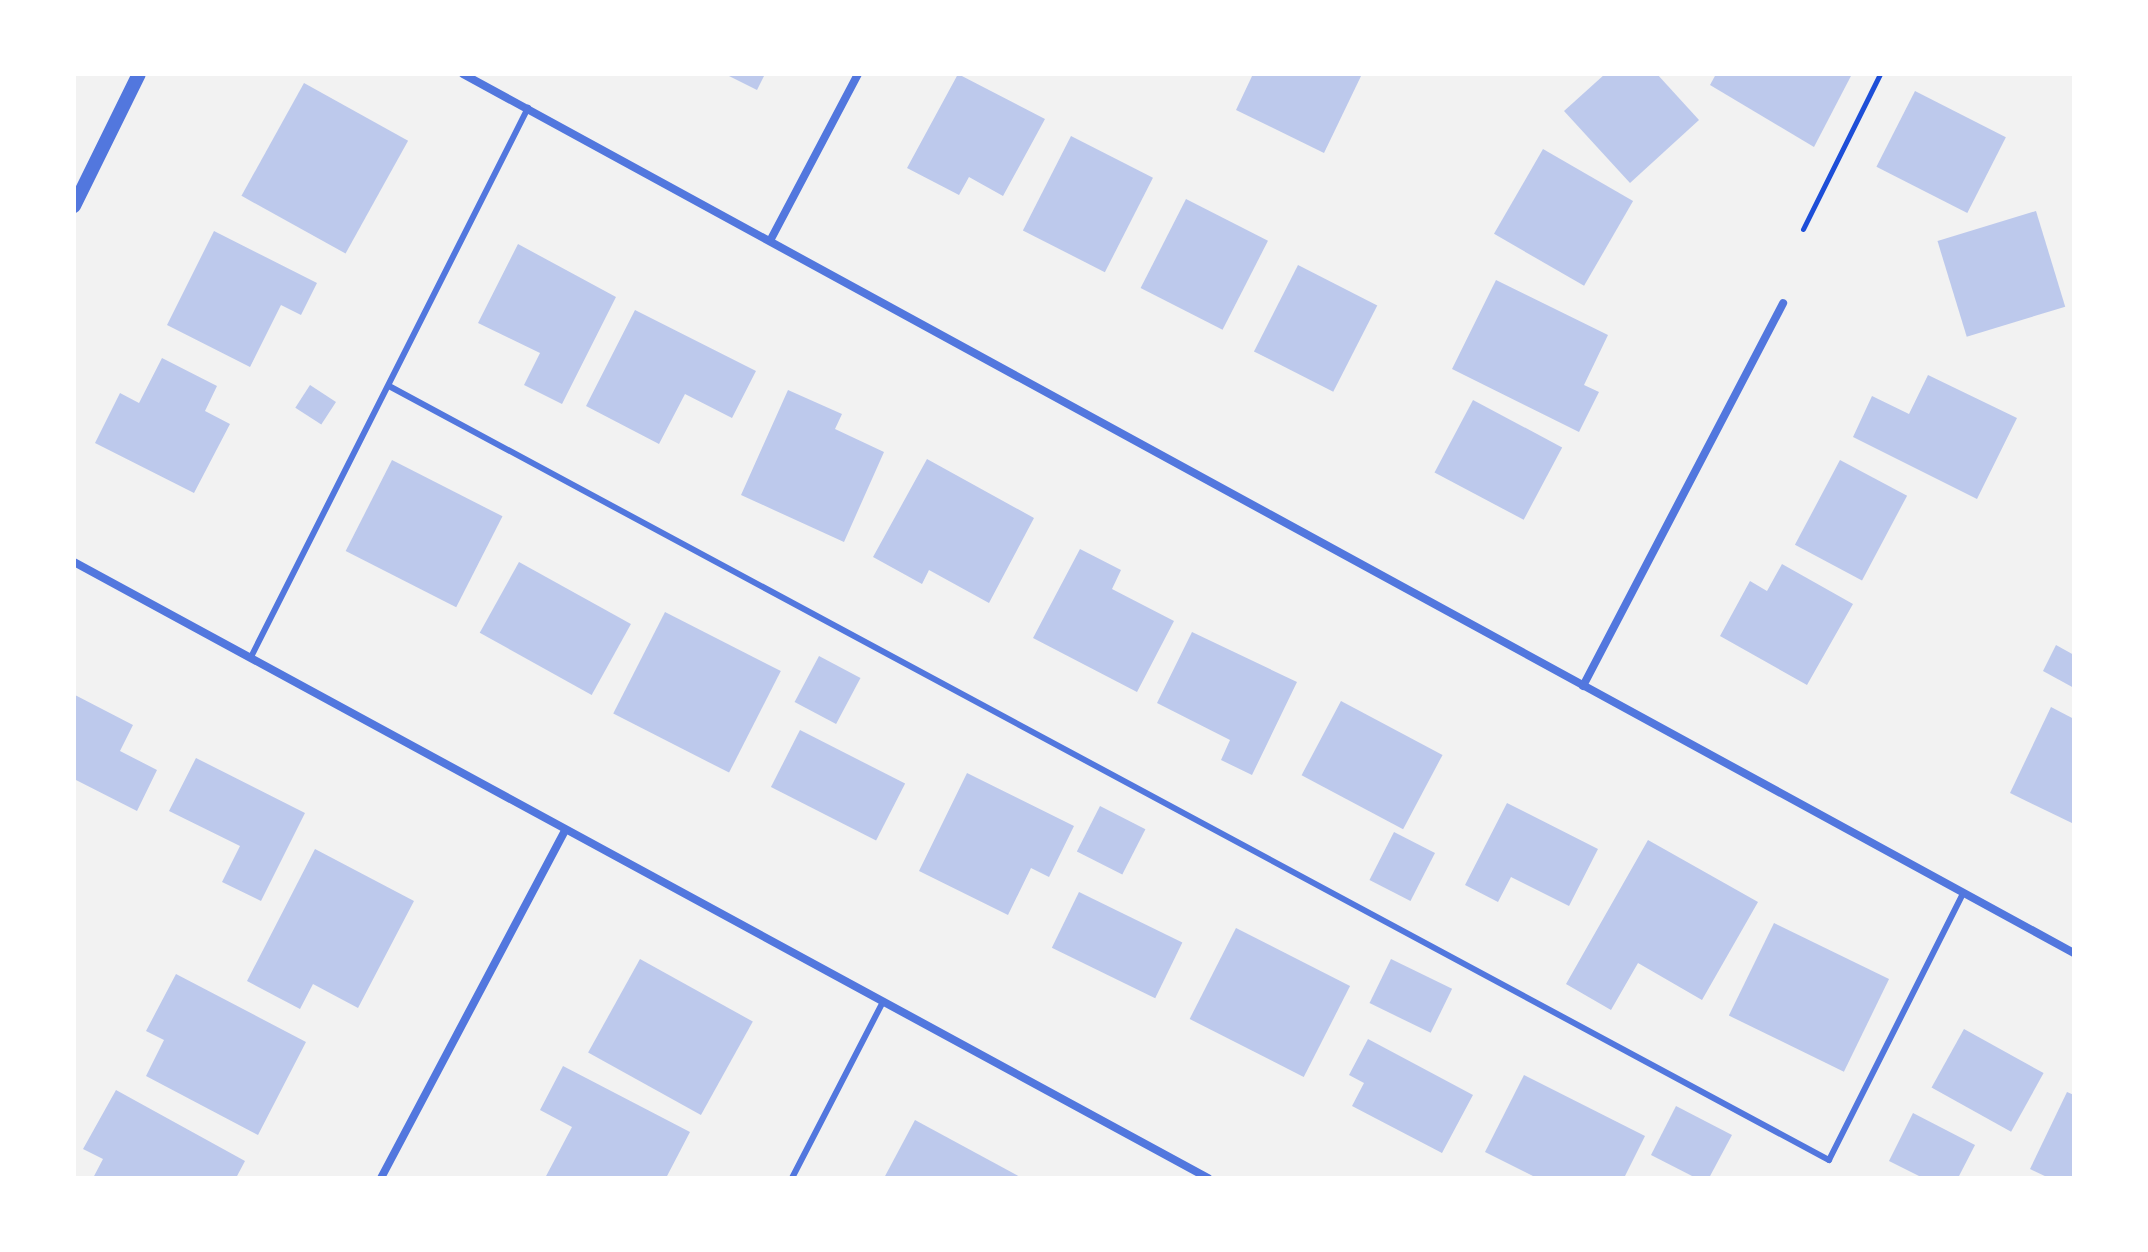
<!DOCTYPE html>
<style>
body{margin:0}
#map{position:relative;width:2148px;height:1252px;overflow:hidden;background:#f2f2f2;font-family:Quicksand,sans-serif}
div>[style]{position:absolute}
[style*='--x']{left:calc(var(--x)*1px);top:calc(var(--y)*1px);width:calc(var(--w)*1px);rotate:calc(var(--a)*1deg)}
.building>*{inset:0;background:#bdc9ec;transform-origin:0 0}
.path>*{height:5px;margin:-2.5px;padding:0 2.5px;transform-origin:2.5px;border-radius:2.5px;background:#1d4ed8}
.service>*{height:6px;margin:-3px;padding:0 3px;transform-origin:3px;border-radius:3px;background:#5277de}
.minor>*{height:8px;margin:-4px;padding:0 4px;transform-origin:4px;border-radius:4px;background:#5277de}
.tertiary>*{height:14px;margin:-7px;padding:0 7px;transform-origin:7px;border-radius:7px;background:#5277de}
span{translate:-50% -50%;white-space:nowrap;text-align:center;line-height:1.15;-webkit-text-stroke:8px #fff;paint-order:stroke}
.frame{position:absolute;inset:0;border:76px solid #fff;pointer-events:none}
</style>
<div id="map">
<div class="building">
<i style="clip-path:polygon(725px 74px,765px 74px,757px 90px)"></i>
<i style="clip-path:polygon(958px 74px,1045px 119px,1003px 196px,969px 177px,959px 195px,907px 168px)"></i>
<i style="clip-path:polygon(1253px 74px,1362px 74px,1324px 153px,1236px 110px)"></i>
<i style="clip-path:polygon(1605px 74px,1657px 74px,1699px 120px,1630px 183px,1564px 111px)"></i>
<i style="clip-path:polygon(1716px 74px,1852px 74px,1814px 147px,1710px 85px)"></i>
<i style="left:304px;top:83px;width:119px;height:129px;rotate:29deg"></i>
<i style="left:1915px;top:91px;width:102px;height:85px;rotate:27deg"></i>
<i style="left:1071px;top:136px;width:92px;height:106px;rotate:27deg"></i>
<i style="left:1543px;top:149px;width:104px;height:98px;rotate:30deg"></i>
<i style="left:1186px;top:199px;width:92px;height:100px;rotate:27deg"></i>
<i style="left:2036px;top:211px;width:100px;height:103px;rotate:73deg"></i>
<i style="clip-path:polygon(214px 231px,317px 283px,301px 315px,281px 305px,250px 367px,167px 325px)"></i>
<i style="clip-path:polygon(518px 244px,616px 297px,562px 404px,524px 385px,540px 353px,478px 323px)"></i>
<i style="left:1298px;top:265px;width:89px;height:97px;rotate:27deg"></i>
<i style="clip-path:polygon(1496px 280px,1608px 335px,1584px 385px,1599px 392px,1579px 432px,1452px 369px)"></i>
<i style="clip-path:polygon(635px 310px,756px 371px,732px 418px,685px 394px,659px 444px,586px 406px)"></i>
<i style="clip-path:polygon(162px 358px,217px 386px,205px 411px,230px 424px,194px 493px,95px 443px,120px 393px,139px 403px)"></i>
<i style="clip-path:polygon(1928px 375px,2017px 418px,1977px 499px,1853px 437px,1872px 396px,1909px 414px)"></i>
<i style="left:310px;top:385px;width:31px;height:27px;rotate:33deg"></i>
<i style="clip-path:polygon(788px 390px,842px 414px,835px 429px,884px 452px,844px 542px,741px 495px)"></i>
<i style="left:1473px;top:400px;width:101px;height:82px;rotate:28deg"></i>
<i style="clip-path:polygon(927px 459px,1034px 518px,989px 603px,929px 570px,922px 584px,873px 557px)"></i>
<i style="left:392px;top:460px;width:124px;height:102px;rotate:27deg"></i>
<i style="left:1840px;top:460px;width:76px;height:96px;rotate:28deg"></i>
<i style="clip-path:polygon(1080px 549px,1121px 570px,1112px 589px,1174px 621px,1137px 692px,1033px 638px)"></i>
<i style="left:519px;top:562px;width:128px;height:81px;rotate:29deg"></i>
<i style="clip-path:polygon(1782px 564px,1853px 604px,1807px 685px,1720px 636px,1750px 581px,1767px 591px)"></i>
<i style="left:665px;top:612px;width:130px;height:114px;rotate:27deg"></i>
<i style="clip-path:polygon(1192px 632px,1297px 682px,1252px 775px,1221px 760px,1230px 740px,1157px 703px)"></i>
<i style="clip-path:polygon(2056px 645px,2074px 655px,2074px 688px,2043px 671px)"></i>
<i style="left:819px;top:656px;width:47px;height:52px;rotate:28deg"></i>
<i style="clip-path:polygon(75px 695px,133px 725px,120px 751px,157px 770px,137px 811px,74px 779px)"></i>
<i style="left:1341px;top:701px;width:115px;height:84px;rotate:28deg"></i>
<i style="clip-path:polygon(2051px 707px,2074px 719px,2074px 824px,2010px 793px)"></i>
<i style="left:800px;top:730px;width:118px;height:64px;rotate:27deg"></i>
<i style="clip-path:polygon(196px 758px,305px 813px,261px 901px,222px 882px,240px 846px,169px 811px)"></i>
<i style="clip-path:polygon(967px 773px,1074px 826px,1049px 877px,1031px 868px,1008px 915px,919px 871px)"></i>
<i style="clip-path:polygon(1507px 803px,1598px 849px,1569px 906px,1511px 877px,1498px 902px,1465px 885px)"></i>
<i style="left:1100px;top:806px;width:51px;height:51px;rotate:27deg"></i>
<i style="left:1394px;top:832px;width:46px;height:54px;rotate:27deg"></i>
<i style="clip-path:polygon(1648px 840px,1758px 902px,1702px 1000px,1638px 963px,1611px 1010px,1566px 984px)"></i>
<i style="clip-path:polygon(315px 849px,414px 901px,358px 1008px,313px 984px,300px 1009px,247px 981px)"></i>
<i style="left:1079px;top:892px;width:115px;height:62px;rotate:26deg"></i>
<i style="left:1774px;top:923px;width:128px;height:103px;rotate:26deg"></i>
<i style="left:1236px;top:928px;width:128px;height:102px;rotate:27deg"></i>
<i style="left:640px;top:959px;width:129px;height:107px;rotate:29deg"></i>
<i style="left:1391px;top:959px;width:68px;height:49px;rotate:26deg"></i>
<i style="clip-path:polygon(176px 974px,306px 1042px,258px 1135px,146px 1076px,164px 1040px,146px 1031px)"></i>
<i style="left:1964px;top:1029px;width:91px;height:67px;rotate:29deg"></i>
<i style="clip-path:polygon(1368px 1039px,1473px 1095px,1442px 1153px,1352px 1106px,1364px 1083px,1349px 1075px)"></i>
<i style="clip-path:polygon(563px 1066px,690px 1132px,666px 1178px,545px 1178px,572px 1127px,540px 1110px)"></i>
<i style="clip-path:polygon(1524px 1075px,1645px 1136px,1624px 1178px,1537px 1178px,1485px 1152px)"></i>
<i style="clip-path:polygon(116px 1090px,245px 1161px,236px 1178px,93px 1178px,103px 1159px,83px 1149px)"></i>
<i style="clip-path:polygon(2067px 1092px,2074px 1095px,2074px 1178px,2049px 1178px,2030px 1169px)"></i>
<i style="clip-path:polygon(1676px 1106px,1732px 1135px,1709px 1178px,1696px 1178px,1651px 1155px)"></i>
<i style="clip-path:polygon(1913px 1113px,1975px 1145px,1958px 1178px,1923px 1178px,1889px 1161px)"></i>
<i style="clip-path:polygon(915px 1120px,1022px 1178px,884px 1178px)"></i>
</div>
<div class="path">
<i style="--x:1803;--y:229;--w:173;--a:-63.6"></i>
</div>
<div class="service">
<i style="--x:389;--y:386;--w:1635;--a:28.26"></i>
<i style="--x:1829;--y:1160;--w:297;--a:-63.3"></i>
<i style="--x:252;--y:655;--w:613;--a:-63.23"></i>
<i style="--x:792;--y:1178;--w:196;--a:-62.7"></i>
</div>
<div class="minor">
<i style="--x:463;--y:74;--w:1835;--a:28.62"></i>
<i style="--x:771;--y:239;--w:187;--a:-62.2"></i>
<i style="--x:74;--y:562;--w:1291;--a:28.51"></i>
<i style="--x:1583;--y:686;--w:432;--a:-62.4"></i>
<i style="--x:381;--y:1178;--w:394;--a:-62.1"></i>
</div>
<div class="tertiary">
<i style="--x:74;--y:206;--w:147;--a:-63.8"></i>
</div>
<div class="frame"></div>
</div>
